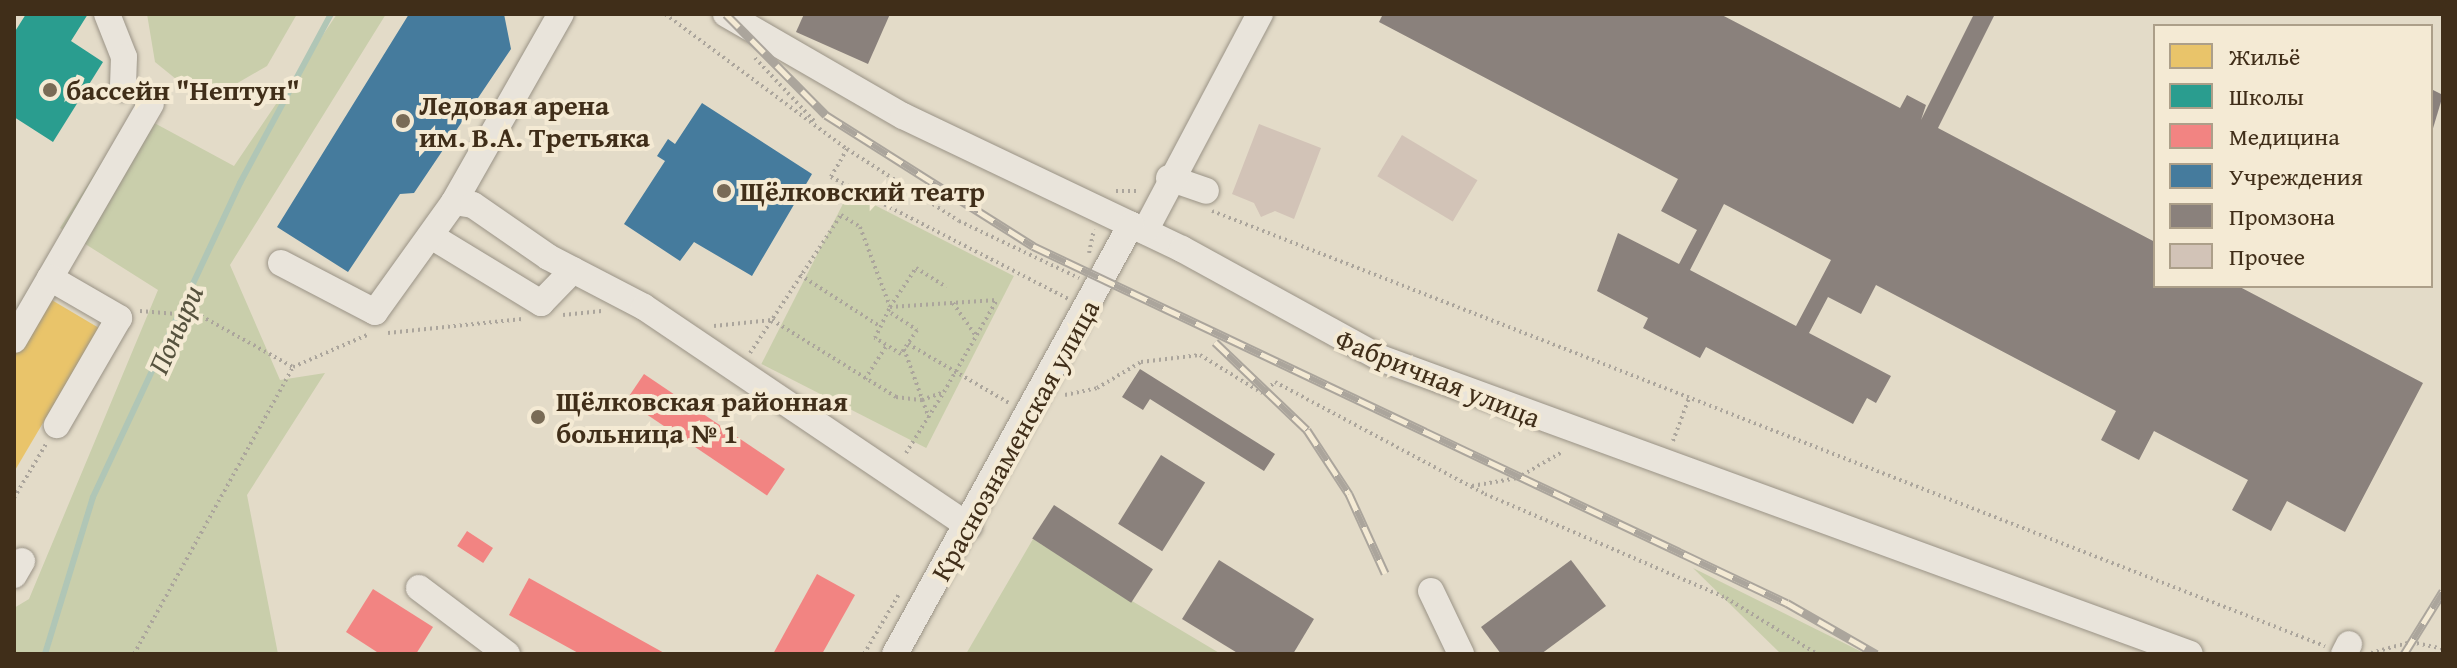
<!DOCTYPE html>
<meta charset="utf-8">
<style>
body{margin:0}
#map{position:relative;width:2457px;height:668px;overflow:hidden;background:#e3dbc8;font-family:"Gentium Book Plus",serif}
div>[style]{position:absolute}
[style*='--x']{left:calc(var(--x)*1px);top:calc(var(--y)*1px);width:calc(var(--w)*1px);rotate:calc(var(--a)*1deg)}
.green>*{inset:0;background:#c9ceab;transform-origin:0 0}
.homes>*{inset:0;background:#e9c46a}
.schools>*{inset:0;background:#2a9d8f}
.health>*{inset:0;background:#f28482;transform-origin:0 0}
.public>*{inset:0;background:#457b9d}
.industry>*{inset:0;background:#8a817c;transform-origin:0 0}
.stream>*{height:6px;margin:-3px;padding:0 3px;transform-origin:3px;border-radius:3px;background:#b0c6b6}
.building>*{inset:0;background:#d2c3b7;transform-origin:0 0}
.path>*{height:4px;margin-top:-2px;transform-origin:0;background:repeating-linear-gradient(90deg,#aba59c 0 2px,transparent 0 6px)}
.roads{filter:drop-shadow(0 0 2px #9a9386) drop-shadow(0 0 2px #9a9386)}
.minor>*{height:26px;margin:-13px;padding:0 13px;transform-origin:13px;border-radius:13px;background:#e9e4db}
.rail>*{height:9px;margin-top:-4.5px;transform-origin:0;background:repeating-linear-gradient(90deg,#f4ead4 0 18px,#aba59c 0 36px);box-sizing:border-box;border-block:2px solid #aba59c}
.dots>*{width:22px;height:22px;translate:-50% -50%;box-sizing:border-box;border:4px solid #f4ead4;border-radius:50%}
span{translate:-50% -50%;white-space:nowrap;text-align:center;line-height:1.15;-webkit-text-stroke:8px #f4ead4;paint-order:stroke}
.poi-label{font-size:28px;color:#402e19;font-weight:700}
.left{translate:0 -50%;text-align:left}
.street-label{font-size:28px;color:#402e19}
.water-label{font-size:30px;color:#56523e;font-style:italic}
.frame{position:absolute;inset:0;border:16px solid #402e19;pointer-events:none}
.legend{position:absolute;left:2153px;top:24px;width:280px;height:264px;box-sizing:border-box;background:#f4ead4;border:2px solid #ac9f89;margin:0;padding:10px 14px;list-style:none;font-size:24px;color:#402e19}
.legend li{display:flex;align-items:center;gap:16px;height:40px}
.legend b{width:40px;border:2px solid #ac9f89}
</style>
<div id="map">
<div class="green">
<i style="clip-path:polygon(147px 14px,297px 14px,267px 66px,222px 92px,187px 88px,155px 62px)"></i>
<i style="clip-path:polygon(337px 14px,386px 14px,230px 265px,280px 380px,325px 373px,247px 495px,278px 654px,14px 654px,14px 608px,29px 599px,158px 290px,60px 228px,134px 112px,234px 166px)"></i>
<i style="left:849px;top:192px;width:185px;height:193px;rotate:27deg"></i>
<i style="clip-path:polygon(1033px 539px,1132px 601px,1221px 654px,966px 654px)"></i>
<i style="clip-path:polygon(1693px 568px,1866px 654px,1781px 654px)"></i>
</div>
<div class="homes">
<i style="clip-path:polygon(45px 296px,99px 328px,14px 472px,14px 350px)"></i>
</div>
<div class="schools">
<i style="clip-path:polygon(26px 14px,88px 14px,71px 41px,103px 62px,53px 142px,14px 117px,14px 33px)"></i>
</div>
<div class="health">
<i style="left:644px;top:374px;width:170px;height:32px;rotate:34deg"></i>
<i style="left:467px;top:531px;width:31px;height:18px;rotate:33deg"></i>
<i style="clip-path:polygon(817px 574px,855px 595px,822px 654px,773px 654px)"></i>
<i style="clip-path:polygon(529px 578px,666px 654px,580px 654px,509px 615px)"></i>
<i style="clip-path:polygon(373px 589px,433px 627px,416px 654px,380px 654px,346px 632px)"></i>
</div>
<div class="public">
<i style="clip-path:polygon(409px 14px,504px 14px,511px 49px,414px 193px,400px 194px,348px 272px,277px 227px)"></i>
<i style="clip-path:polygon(702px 103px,812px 174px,752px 276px,694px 242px,680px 261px,624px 224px,665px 161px,657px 156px,668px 139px,675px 144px)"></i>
</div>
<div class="industry">
<i style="clip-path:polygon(804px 14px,890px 14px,868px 64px,796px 32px)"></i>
<i style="clip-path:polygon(evenodd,1383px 14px,1720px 14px,1900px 108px,1907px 95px,1926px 105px,1921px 120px,1974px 14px,1995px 14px,1938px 128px,2155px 242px,2155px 286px,2238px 286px,2423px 383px,2345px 532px,2287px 501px,2271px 531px,2232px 510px,2248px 480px,2154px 431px,2139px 460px,2101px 440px,2116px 411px,1876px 285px,1861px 314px,1828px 297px,1809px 333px,1891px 376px,1876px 403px,1867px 398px,1853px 424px,1706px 347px,1700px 358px,1643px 328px,1648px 318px,1597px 291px,1618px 233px,1679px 264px,1697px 230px,1661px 211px,1678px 179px,1379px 22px,1383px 14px,1724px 204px,1831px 260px,1796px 326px,1690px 270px,1724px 204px)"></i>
<i style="clip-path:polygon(2431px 89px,2443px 95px,2431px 135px)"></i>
<i style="clip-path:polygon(1140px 369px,1275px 454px,1264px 471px,1150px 399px,1143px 410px,1122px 397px)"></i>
<i style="left:1161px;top:455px;width:52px;height:81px;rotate:32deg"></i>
<i style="left:1054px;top:505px;width:118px;height:40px;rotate:33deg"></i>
<i style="clip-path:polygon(1219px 560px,1314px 619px,1293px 654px,1239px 654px,1182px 619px)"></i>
<i style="clip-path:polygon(1571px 560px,1606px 606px,1541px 654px,1501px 654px,1481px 627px)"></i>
</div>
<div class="stream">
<i style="--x:45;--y:654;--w:164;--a:-73"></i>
<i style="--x:93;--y:497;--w:347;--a:-64.9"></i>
<i style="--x:240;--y:183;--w:192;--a:-61.7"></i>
</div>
<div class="building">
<i style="clip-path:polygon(1259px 124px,1321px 148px,1294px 219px,1275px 211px,1261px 217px,1254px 203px,1232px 194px)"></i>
<i style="left:1402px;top:135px;width:88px;height:48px;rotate:31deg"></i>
</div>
<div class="path">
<i style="--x:665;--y:14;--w:227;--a:36.6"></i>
<i style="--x:847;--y:149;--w:32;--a:120"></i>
<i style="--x:831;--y:177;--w:267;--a:27.2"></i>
<i style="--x:755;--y:58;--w:88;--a:46.8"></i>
<i style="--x:847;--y:149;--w:133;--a:32.7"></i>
<i style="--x:959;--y:221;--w:133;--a:25.4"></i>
<i style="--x:1116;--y:191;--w:23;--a:0"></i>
<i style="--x:1212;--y:211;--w:1195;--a:21.35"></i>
<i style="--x:1089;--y:253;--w:24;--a:-78"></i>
<i style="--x:800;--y:275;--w:96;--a:32.7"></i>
<i style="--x:953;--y:303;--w:40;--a:55.1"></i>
<i style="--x:140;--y:311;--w:61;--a:4.7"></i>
<i style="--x:201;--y:316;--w:105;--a:29"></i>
<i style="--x:293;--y:367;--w:81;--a:-23.4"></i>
<i style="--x:891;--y:313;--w:31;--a:33"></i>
<i style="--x:917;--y:330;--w:29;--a:124"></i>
<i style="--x:901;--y:354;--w:31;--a:-148"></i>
<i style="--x:875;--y:338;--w:34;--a:-64"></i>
<i style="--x:890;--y:307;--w:47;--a:-56.3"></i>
<i style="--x:916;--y:268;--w:36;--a:32"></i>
<i style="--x:563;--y:315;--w:39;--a:-6"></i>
<i style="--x:714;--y:326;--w:58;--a:-5.9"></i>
<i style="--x:772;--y:320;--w:146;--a:31.8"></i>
<i style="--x:896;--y:397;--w:26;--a:7"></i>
<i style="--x:922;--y:400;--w:23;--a:-20"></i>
<i style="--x:944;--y:392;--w:106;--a:-60.1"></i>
<i style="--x:388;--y:333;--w:135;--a:-6"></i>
<i style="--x:908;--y:344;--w:117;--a:30.3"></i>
<i style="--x:904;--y:349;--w:73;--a:70.1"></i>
<i style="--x:750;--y:353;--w:165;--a:-56.6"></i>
<i style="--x:841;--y:215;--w:22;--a:32"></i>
<i style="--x:860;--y:227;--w:85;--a:69.4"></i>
<i style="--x:890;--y:307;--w:107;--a:-3.7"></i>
<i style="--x:865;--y:379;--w:40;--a:-57.1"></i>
<i style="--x:1065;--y:395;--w:33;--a:-12"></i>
<i style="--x:1097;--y:388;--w:51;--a:-30.6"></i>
<i style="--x:1141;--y:362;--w:59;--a:-6.8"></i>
<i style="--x:1200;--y:355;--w:73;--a:31.5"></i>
<i style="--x:1262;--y:393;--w:17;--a:-40"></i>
<i style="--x:1275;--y:382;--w:238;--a:28.1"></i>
<i style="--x:1485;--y:494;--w:262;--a:23.3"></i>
<i style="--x:1726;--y:598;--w:107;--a:31.6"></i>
<i style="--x:1673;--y:441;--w:46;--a:-69.6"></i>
<i style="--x:906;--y:453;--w:72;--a:-58.1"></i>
<i style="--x:1472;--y:486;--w:46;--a:-10.1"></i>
<i style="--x:1517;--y:478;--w:52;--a:-30"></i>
<i style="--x:14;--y:498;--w:63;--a:-59.3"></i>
<i style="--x:14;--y:523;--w:13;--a:90"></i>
<i style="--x:2371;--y:653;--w:41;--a:-15.4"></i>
<i style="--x:2411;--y:642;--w:33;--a:12"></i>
<i style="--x:134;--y:654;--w:328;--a:-61"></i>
<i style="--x:864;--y:654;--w:69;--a:-59.7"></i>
</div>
<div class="roads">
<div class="minor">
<i style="--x:107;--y:14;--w:46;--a:68.4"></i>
<i style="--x:124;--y:57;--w:31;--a:92"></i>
<i style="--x:726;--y:14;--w:204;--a:30"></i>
<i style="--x:903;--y:116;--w:309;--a:25.5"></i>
<i style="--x:1182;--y:249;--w:226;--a:28.8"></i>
<i style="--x:1380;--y:358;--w:862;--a:20.07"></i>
<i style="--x:1169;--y:178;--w:39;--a:19"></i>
<i style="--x:454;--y:202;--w:216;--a:-60.4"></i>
<i style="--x:1145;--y:231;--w:246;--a:-62.1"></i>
<i style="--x:431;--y:236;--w:129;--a:31.3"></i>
<i style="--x:541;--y:303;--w:46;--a:-45.9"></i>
<i style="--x:281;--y:263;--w:106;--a:27.5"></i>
<i style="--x:375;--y:312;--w:135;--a:-54.3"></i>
<i style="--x:454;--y:202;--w:19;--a:9"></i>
<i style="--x:473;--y:205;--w:91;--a:34.7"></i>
<i style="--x:548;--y:257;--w:108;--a:27.5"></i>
<i style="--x:644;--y:307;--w:392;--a:34"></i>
<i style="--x:50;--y:278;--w:201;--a:-59.9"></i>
<i style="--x:14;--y:340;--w:72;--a:-59.9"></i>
<i style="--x:50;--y:278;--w:80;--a:30.1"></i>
<i style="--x:119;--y:318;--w:124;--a:120.1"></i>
<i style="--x:14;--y:575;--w:16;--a:-60"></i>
<i style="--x:419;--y:588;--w:110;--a:36.9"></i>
<i style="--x:1431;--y:591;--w:70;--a:64.5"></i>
<i style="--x:895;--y:654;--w:490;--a:-61.2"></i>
<i style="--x:2344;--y:654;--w:11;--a:-63"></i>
</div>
</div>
<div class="rail">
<i style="--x:726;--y:14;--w:142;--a:45.3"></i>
<i style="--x:826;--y:115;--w:245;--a:32.3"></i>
<i style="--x:1033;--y:246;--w:834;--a:25.34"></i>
<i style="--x:1787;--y:603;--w:103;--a:29.8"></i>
<i style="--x:1215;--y:342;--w:127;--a:43.7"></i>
<i style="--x:1307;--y:430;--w:77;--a:56.7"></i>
<i style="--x:1349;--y:494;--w:87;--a:65.5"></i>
<i style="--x:2404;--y:654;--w:74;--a:-58.2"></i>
</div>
<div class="dots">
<i style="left:50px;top:90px;background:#796b56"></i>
<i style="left:403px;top:121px;background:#796b56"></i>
<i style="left:724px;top:191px;background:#796b56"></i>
<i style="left:538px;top:417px;background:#796b56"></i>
</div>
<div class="poi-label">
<span class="left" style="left:66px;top:90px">бассейн "Нептун"</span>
<span class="left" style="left:419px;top:121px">Ледовая арена<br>им. В.А. Третьяка</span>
<span class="left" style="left:740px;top:191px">Щёлковский театр</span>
<span class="left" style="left:556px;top:417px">Щёлковская районная<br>больница № 1</span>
</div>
<div class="street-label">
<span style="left:1438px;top:378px;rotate:22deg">Фабричная улица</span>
<span style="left:1015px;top:440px;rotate:-61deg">Краснознаменская улица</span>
</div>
<div class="water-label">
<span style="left:175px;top:329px;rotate:-66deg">Поныри</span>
</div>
<div class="frame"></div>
<ul class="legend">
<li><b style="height:22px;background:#e9c46a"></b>Жильё</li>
<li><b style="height:22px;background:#2a9d8f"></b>Школы</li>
<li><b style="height:22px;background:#f28482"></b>Медицина</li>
<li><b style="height:22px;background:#457b9d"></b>Учреждения</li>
<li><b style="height:22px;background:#8a817c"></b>Промзона</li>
<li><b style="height:22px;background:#d2c3b7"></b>Прочее</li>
</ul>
</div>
